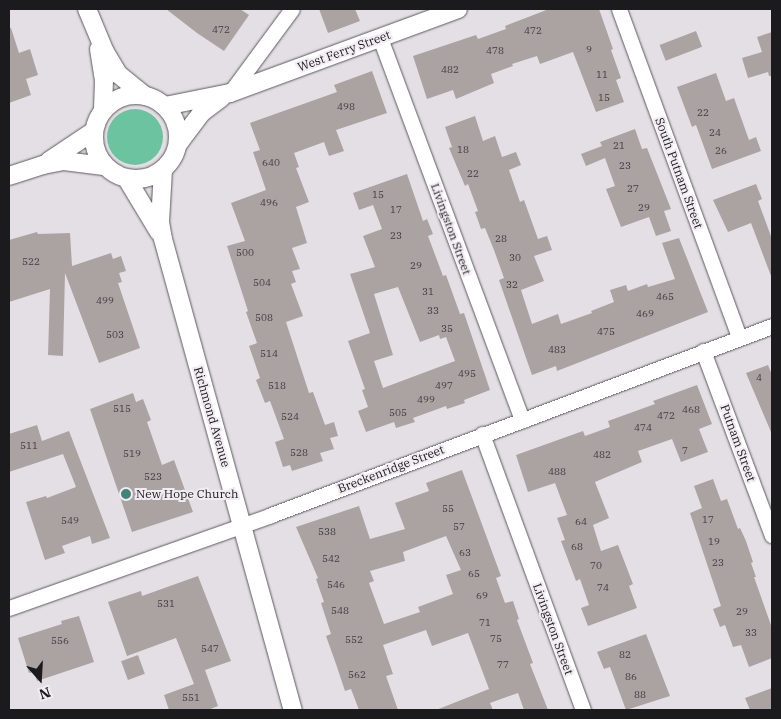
<!DOCTYPE html>
<style>
body{margin:0}
#map{position:relative;width:781px;height:719px;overflow:hidden;background:#e4dfe5;font-family:"IBM Plex Serif",serif}
div>[style]{position:absolute}
[style*='--x']{left:calc(var(--x)*1px);top:calc(var(--y)*1px);width:calc(var(--w)*1px);rotate:calc(var(--a)*1deg)}
.green>*{inset:0;background:#6bc49f}
.round{border-radius:50%}
.building>*{inset:0;background:#aba3a2;transform-origin:0 0}
.roads{filter:drop-shadow(0 0 1px #5c595e) drop-shadow(0 0 1px #5c595e)}
.minor>*{height:15px;margin:-7.5px;padding:0 7.5px;transform-origin:7.5px;border-radius:7.5px;background:#fff}
.tertiary>*{height:18px;margin:-9px;padding:0 9px;transform-origin:9px;border-radius:9px;background:#fff}
.tertiary>.ring{margin:-9px;padding:0;box-sizing:content-box;background:none;border:18px solid #fff;border-radius:50%}
.dots>*{width:14px;height:14px;translate:-50% -50%;box-sizing:border-box;border:2px solid #f1ecf2;border-radius:50%}
span{translate:-50% -50%;white-space:nowrap;text-align:center;line-height:1.15;-webkit-text-stroke:4px #f1ecf2;paint-order:stroke}
.number-label{font-size:10px;color:#3f3c3e}
.number-label span{-webkit-text-stroke-width:0}
.street-label{font-size:12px;color:#1b1a1c}
.poi-label{font-size:12px;color:#1b1a1c}
.left{translate:0 -50%;text-align:left}
.frame{position:absolute;inset:0;border:10px solid #1b1a1c;pointer-events:none}
.north{position:absolute;left:15px;top:654px;width:50px;height:50px;-webkit-text-stroke:4px #f1ecf2;paint-order:stroke;rotate:161deg;font-size:14px;font-weight:700;line-height:20px;text-align:center;color:#1b1a1c}
.north::after{content:'';display:block;margin:auto;width:18px;height:22px;background:#1b1a1c;clip-path:polygon(50% 0,100% 100%,50% 72%,0 100%)}
</style>
<div id="map">
<div class="green">
<i class="round" style="left:107px;top:109px;width:56px;height:56px"></i>
</div>
<div class="building">
<i style="clip-path:polygon(166px 9px,240px 9px,249px 15px,224px 51px,197px 33px)"></i>
<i style="clip-path:polygon(319px 9px,355px 9px,360px 21px,328px 33px)"></i>
<i style="clip-path:polygon(549px 9px,599px 9px,613px 49px,611px 50px,621px 78px,616px 80px,624px 102px,596px 112px,573px 52px,540px 64px,537px 56px,512px 64px,513px 66px,491px 74px,494px 83px,456px 99px,453px 90px,427px 99px,413px 56px,476px 35px,478px 39px,506px 29px,505px 26px)"></i>
<i style="clip-path:polygon(9px 28px,11px 28px,19px 53px,30px 49px,38px 75px,26px 79px,31px 95px,9px 103px)"></i>
<i style="left:696px;top:31px;width:17px;height:39px;rotate:69deg"></i>
<i style="clip-path:polygon(772px 32px,772px 76px,769px 76px,768px 72px,748px 78px,742px 58px,762px 52px,757px 37px)"></i>
<i style="clip-path:polygon(372px 71px,387px 113px,336px 130px,344px 151px,329px 156px,324px 142px,294px 153px,299px 167px,296px 168px,309px 202px,296px 207px,307px 243px,292px 248px,300px 269px,292px 271px,296px 282px,291px 284px,303px 316px,286px 322px,309px 393px,313px 392px,325px 425px,334px 422px,338px 436px,330px 438px,334px 449px,320px 453px,323px 461px,292px 471px,290px 465px,283px 467px,275px 442px,284px 439px,270px 401px,265px 403px,256px 380px,260px 378px,249px 346px,257px 343px,246px 312px,248px 311px,227px 246px,245px 241px,231px 203px,266px 190px,253px 152px,260px 150px,250px 123px,337px 92px,334px 85px)"></i>
<i style="clip-path:polygon(716px 73px,726px 101px,734px 98px,749px 140px,756px 137px,761px 151px,712px 169px,696px 125px,692px 127px,677px 87px)"></i>
<i style="clip-path:polygon(475px 116px,483px 141px,495px 136px,502px 157px,516px 152px,521px 165px,509px 170px,520px 202px,524px 200px,538px 239px,547px 236px,552px 250px,534px 256px,544px 281px,521px 290px,532px 324px,558px 314px,561px 324px,592px 313px,591px 311px,614px 302px,610px 290px,626px 285px,628px 291px,647px 284px,648px 287px,675px 279px,662px 243px,679px 238px,708px 312px,557px 371px,556px 366px,532px 375px,499px 280px,504px 278px,494px 250px,485px 228px,481px 229px,475px 212px,478px 211px,468px 184px,465px 186px,449px 148px,452px 147px,445px 127px)"></i>
<i style="clip-path:polygon(635px 129px,642px 149px,647px 148px,671px 209px,664px 211px,671px 231px,656px 236px,649px 217px,621px 227px,606px 189px,615px 186px,605px 158px,586px 166px,581px 154px,602px 146px,600px 142px)"></i>
<i style="clip-path:polygon(evenodd,407px 174px,423px 221px,427px 219px,433px 234px,428px 236px,443px 276px,446px 275px,460px 314px,464px 313px,490px 390px,464px 400px,465px 403px,447px 409px,446px 406px,413px 418px,415px 422px,396px 428px,394px 422px,366px 432px,358px 411px,368px 407px,362px 390px,365px 389px,348px 341px,370px 333px,350px 274px,375px 267px,363px 236px,382px 229px,373px 205px,359px 210px,353px 193px,407px 174px,398px 287px,420px 342px,439px 335px,440px 339px,446px 337px,455px 361px,383px 388px,374px 361px,393px 355px,374px 294px,398px 287px)"></i>
<i style="clip-path:polygon(756px 184px,762px 199px,758px 201px,772px 239px,771px 276px,751px 223px,728px 232px,713px 200px)"></i>
<i style="clip-path:polygon(37px 232px,38px 234px,70px 233px,72px 266px,111px 253px,113px 259px,121px 256px,126px 271px,119px 273px,122px 282px,118px 283px,140px 348px,99px 363px,65px 273px,63px 356px,48px 355px,50px 289px,9px 302px,9px 240px)"></i>
<i style="clip-path:polygon(768px 365px,772px 375px,771px 432px,746px 373px)"></i>
<i style="clip-path:polygon(697px 385px,712px 424px,699px 429px,708px 452px,681px 462px,672px 439px,638px 451px,642px 462px,595px 482px,609px 518px,593px 525px,601px 551px,618px 545px,633px 584px,629px 586px,637px 608px,588px 626px,581px 608px,589px 605px,580px 579px,576px 581px,561px 541px,565px 540px,557px 518px,567px 515px,555px 483px,528px 492px,516px 455px,583px 431px,585px 436px,610px 427px,608px 421px,655px 404px,653px 401px)"></i>
<i style="clip-path:polygon(133px 393px,136px 402px,143px 399px,151px 420px,147px 422px,162px 465px,174px 460px,193px 512px,132px 532px,90px 409px)"></i>
<i style="clip-path:polygon(37px 425px,42px 441px,69px 431px,110px 538px,92px 544px,90px 536px,62px 546px,65px 553px,45px 560px,26px 502px,46px 496px,47px 498px,76px 487px,63px 454px,9px 472px,9px 434px)"></i>
<i style="clip-path:polygon(evenodd,462px 470px,501px 576px,496px 578px,505px 603px,513px 601px,519px 619px,517px 620px,533px 663px,530px 664px,548px 710px,524px 710px,518px 693px,490px 703px,493px 710px,436px 710px,489px 689px,468px 633px,432px 646px,426px 630px,383px 645px,393px 674px,386px 676px,398px 710px,359px 710px,351px 689px,345px 691px,336px 664px,326px 636px,331px 634px,321px 603px,324px 602px,316px 579px,318px 578px,296px 527px,359px 506px,370px 539px,405px 529px,395px 503px,429px 491px,426px 483px,462px 470px,446px 536px,461px 570px,446px 575px,453px 594px,418px 607px,420px 612px,384px 624px,369px 583px,374px 581px,370px 571px,405px 561px,403px 552px,446px 536px)"></i>
<i style="clip-path:polygon(713px 479px,721px 501px,727px 499px,738px 529px,740px 528px,746px 541px,753px 562px,751px 563px,756px 577px,754px 577px,772px 628px,772px 658px,749px 667px,741px 645px,733px 647px,725px 625px,720px 627px,713px 609px,721px 606px,690px 513px,702px 508px,694px 486px)"></i>
<i style="clip-path:polygon(198px 576px,231px 661px,205px 670px,218px 706px,208px 710px,169px 710px,164px 695px,194px 684px,176px 638px,127px 656px,108px 602px,141px 591px,142px 596px)"></i>
<i style="clip-path:polygon(79px 616px,94px 662px,37px 681px,34px 672px,29px 673px,18px 638px,62px 624px,61px 621px)"></i>
<i style="clip-path:polygon(646px 634px,670px 696px,626px 710px,610px 667px,604px 669px,597px 652px)"></i>
<i style="left:138px;top:655px;width:20px;height:18px;rotate:70deg"></i>
<i style="clip-path:polygon(772px 688px,772px 710px,750px 710px,745px 698px)"></i>
</div>
<div class="roads">
<div class="minor">
<i style="--x:619;--y:9;--w:349;--a:69.9"></i>
<i style="--x:380;--y:38;--w:408;--a:69.6"></i>
<i style="--x:230;--y:93;--w:104;--a:-53.6"></i>
<i style="--x:703;--y:351;--w:197;--a:69.5"></i>
<i style="--x:482;--y:434;--w:294;--a:69.9"></i>
<i style="--x:9;--y:608;--w:278;--a:-19.5"></i>
<i style="--x:271;--y:515;--w:535;--a:-20.67"></i>
</div>
<div class="tertiary">
<i style="--x:87;--y:9;--w:47;--a:67.3"></i>
<i style="--x:105;--y:52;--w:26;--a:59"></i>
<i style="--x:118;--y:74;--w:35;--a:39"></i>
<i style="--x:99;--y:49;--w:31;--a:81"></i>
<i style="--x:104;--y:80;--w:31;--a:92"></i>
<i class="ring" style="left:94px;top:95px;width:66px;height:66px"></i>
<i style="--x:165;--y:106;--w:66;--a:-11.3"></i>
<i style="--x:230;--y:93;--w:243;--a:-20.2"></i>
<i style="--x:178;--y:144;--w:39;--a:-53"></i>
<i style="--x:201;--y:113;--w:25;--a:-37"></i>
<i style="--x:49;--y:161;--w:54;--a:-33.7"></i>
<i style="--x:163;--y:170;--w:52;--a:93.3"></i>
<i style="--x:160;--y:222;--w:17;--a:80"></i>
<i style="--x:163;--y:239;--w:489;--a:74.6"></i>
<i style="--x:9;--y:176;--w:36;--a:-18"></i>
<i style="--x:43;--y:165;--w:21;--a:-11"></i>
<i style="--x:64;--y:161;--w:40;--a:7.1"></i>
<i style="--x:127;--y:179;--w:62;--a:58.9"></i>
</div>
</div>
<div class="dots">
<i style="left:126px;top:494px;background:#428577"></i>
</div>
<div class="number-label">
<span style="left:221px;top:30px">472</span>
<span style="left:533px;top:31px">472</span>
<span style="left:589px;top:50px">9</span>
<span style="left:495px;top:51px">478</span>
<span style="left:450px;top:70px">482</span>
<span style="left:602px;top:75px">11</span>
<span style="left:604px;top:98px">15</span>
<span style="left:346px;top:107px">498</span>
<span style="left:703px;top:113px">22</span>
<span style="left:715px;top:133px">24</span>
<span style="left:619px;top:146px">21</span>
<span style="left:463px;top:150px">18</span>
<span style="left:721px;top:151px">26</span>
<span style="left:271px;top:163px">640</span>
<span style="left:625px;top:166px">23</span>
<span style="left:473px;top:174px">22</span>
<span style="left:633px;top:189px">27</span>
<span style="left:378px;top:195px">15</span>
<span style="left:269px;top:203px">496</span>
<span style="left:644px;top:208px">29</span>
<span style="left:396px;top:210px">17</span>
<span style="left:396px;top:236px">23</span>
<span style="left:501px;top:239px">28</span>
<span style="left:245px;top:253px">500</span>
<span style="left:515px;top:258px">30</span>
<span style="left:31px;top:262px">522</span>
<span style="left:416px;top:266px">29</span>
<span style="left:262px;top:283px">504</span>
<span style="left:512px;top:285px">32</span>
<span style="left:428px;top:292px">31</span>
<span style="left:665px;top:297px">465</span>
<span style="left:105px;top:301px">499</span>
<span style="left:433px;top:311px">33</span>
<span style="left:645px;top:314px">469</span>
<span style="left:264px;top:318px">508</span>
<span style="left:447px;top:329px">35</span>
<span style="left:606px;top:332px">475</span>
<span style="left:115px;top:335px">503</span>
<span style="left:557px;top:350px">483</span>
<span style="left:269px;top:354px">514</span>
<span style="left:467px;top:374px">495</span>
<span style="left:759px;top:378px">4</span>
<span style="left:277px;top:386px">518</span>
<span style="left:444px;top:386px">497</span>
<span style="left:426px;top:400px">499</span>
<span style="left:122px;top:409px">515</span>
<span style="left:691px;top:410px">468</span>
<span style="left:398px;top:413px">505</span>
<span style="left:666px;top:416px">472</span>
<span style="left:290px;top:417px">524</span>
<span style="left:643px;top:428px">474</span>
<span style="left:29px;top:446px">511</span>
<span style="left:685px;top:451px">7</span>
<span style="left:299px;top:453px">528</span>
<span style="left:132px;top:454px">519</span>
<span style="left:602px;top:455px">482</span>
<span style="left:557px;top:472px">488</span>
<span style="left:153px;top:477px">523</span>
<span style="left:448px;top:509px">55</span>
<span style="left:708px;top:520px">17</span>
<span style="left:70px;top:521px">549</span>
<span style="left:581px;top:522px">64</span>
<span style="left:459px;top:527px">57</span>
<span style="left:327px;top:532px">538</span>
<span style="left:714px;top:542px">19</span>
<span style="left:577px;top:547px">68</span>
<span style="left:465px;top:553px">63</span>
<span style="left:331px;top:559px">542</span>
<span style="left:718px;top:563px">23</span>
<span style="left:596px;top:566px">70</span>
<span style="left:474px;top:574px">65</span>
<span style="left:336px;top:585px">546</span>
<span style="left:603px;top:588px">74</span>
<span style="left:482px;top:596px">69</span>
<span style="left:166px;top:604px">531</span>
<span style="left:340px;top:611px">548</span>
<span style="left:742px;top:612px">29</span>
<span style="left:485px;top:623px">71</span>
<span style="left:751px;top:633px">33</span>
<span style="left:496px;top:639px">75</span>
<span style="left:354px;top:640px">552</span>
<span style="left:60px;top:641px">556</span>
<span style="left:210px;top:649px">547</span>
<span style="left:625px;top:655px">82</span>
<span style="left:503px;top:665px">77</span>
<span style="left:357px;top:675px">562</span>
<span style="left:631px;top:677px">86</span>
<span style="left:640px;top:695px">88</span>
<span style="left:191px;top:698px">551</span>
</div>
<div class="street-label">
<span style="left:344px;top:51px;rotate:-20deg">West Ferry Street</span>
<span style="left:679px;top:173px;rotate:70deg">South Putnam Street</span>
<span style="left:451px;top:229px;rotate:70deg">Livingston Street</span>
<span style="left:212px;top:417px;rotate:74deg">Richmond Avenue</span>
<span style="left:738px;top:443px;rotate:70deg">Putnam Street</span>
<span style="left:391px;top:469px;rotate:-21deg">Breckenridge Street</span>
<span style="left:553px;top:629px;rotate:70deg">Livingston Street</span>
</div>
<div class="poi-label">
<span class="left" style="left:136px;top:494px">New Hope Church</span>
</div>
<div class="frame"></div>
<div class="north">N</div>
</div>
